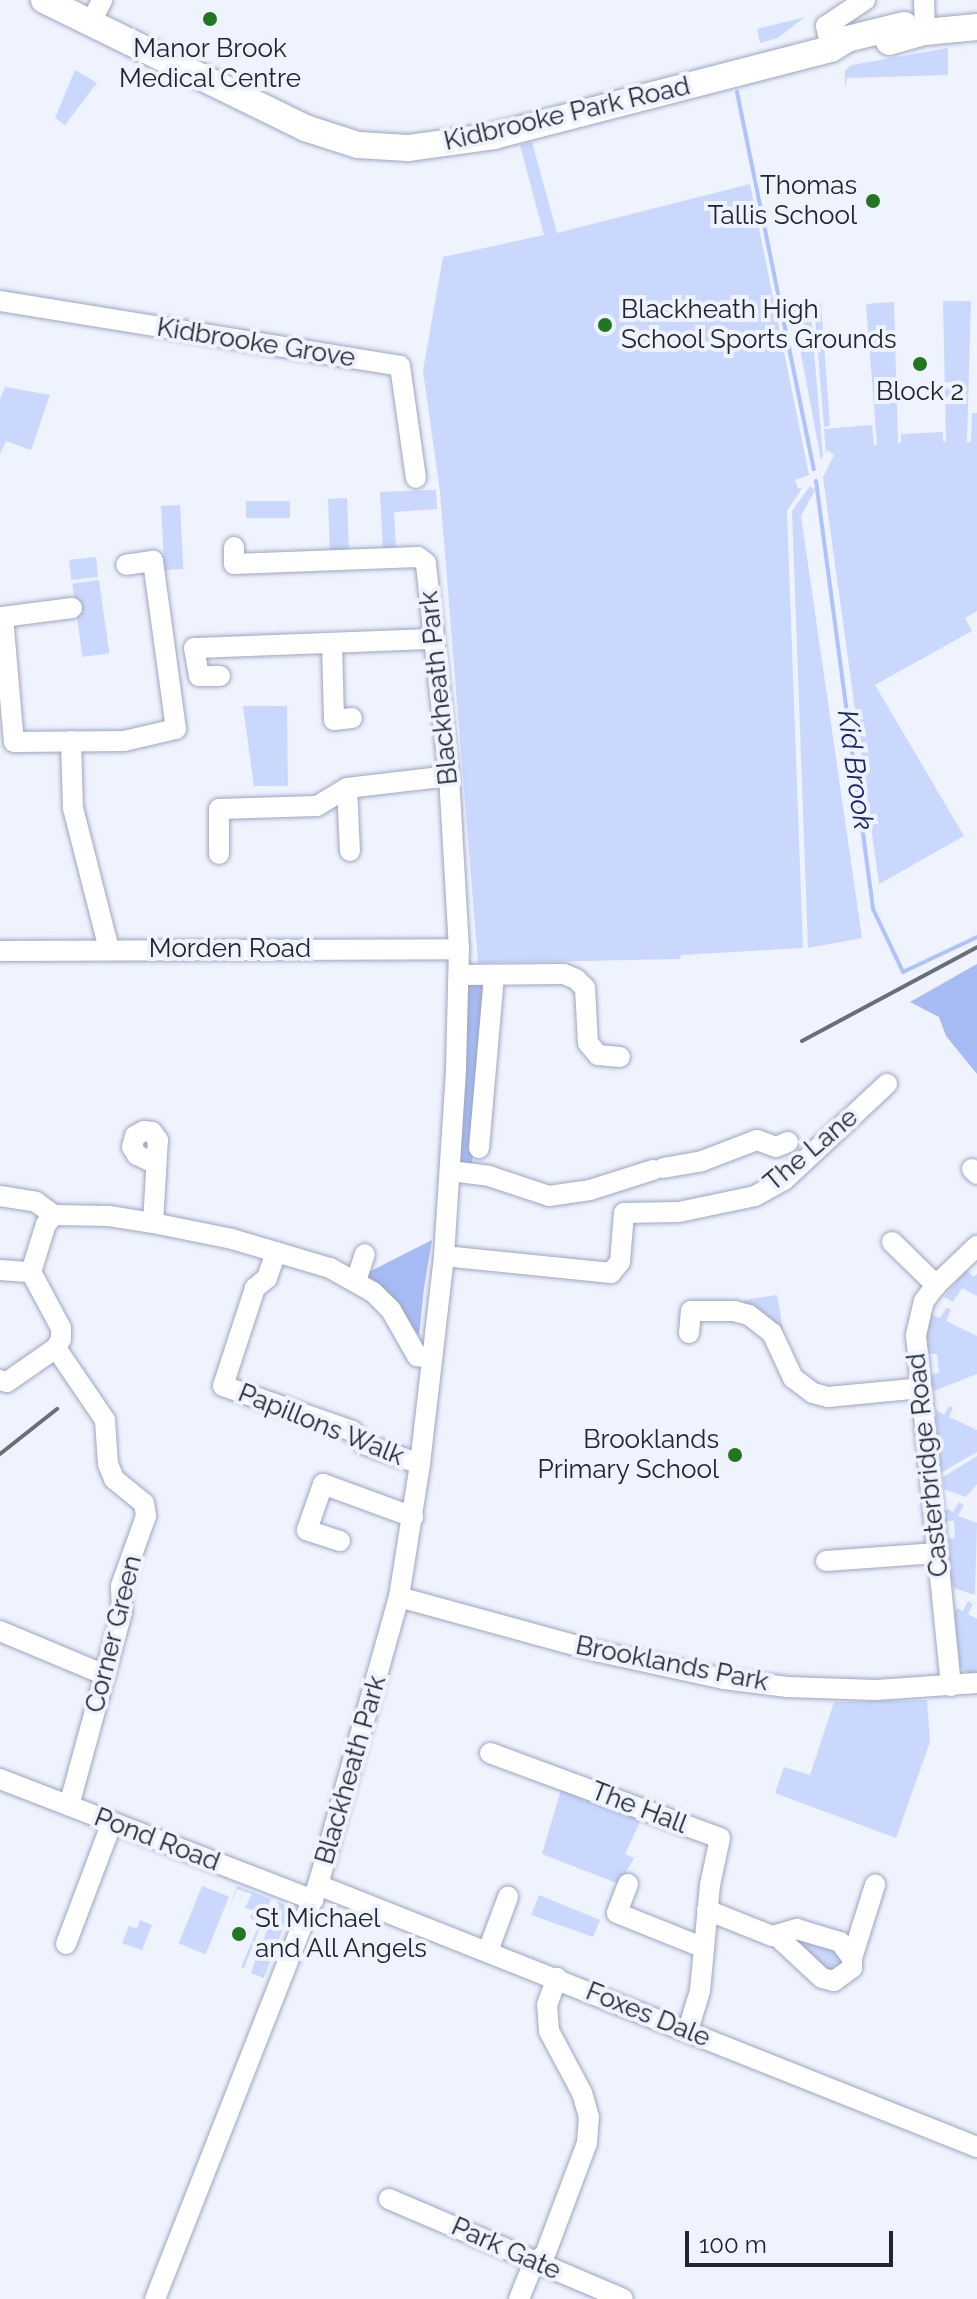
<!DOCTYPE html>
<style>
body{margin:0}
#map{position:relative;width:977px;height:2299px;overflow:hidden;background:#eff3fe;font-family:Raleway,sans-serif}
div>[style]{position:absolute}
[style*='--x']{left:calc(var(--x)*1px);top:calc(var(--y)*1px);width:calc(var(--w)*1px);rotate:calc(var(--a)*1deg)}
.green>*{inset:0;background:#cad8fd;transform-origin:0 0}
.forest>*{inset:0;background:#a6baf4}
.stream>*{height:4px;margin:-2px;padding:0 2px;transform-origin:2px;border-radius:2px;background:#aec2fc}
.roads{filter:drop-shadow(0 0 2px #9da6c1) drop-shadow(0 0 2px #9da6c1)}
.minor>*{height:20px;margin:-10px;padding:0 10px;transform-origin:10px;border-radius:10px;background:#fff}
.major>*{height:26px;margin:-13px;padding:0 13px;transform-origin:13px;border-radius:13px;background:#fff}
.rail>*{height:4px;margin:-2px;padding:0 2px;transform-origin:2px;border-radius:2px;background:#6a6e78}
.dots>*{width:22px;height:22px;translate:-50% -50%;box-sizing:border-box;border:4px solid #eff3fe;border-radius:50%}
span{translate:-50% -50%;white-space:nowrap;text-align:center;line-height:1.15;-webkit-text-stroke:8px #eff3fe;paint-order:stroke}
.poi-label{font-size:26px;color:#21252f}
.right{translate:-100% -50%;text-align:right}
.left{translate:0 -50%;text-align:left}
.street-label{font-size:26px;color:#21252f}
.water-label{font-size:28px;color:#182566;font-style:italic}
.scale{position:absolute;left:685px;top:2231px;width:208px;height:36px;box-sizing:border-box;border:4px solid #21252f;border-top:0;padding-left:10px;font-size:24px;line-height:28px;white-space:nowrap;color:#21252f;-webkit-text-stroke:6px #eff3fe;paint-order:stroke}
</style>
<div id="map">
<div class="green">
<i style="clip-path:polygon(805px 17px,778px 38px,760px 43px,757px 29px)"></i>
<i style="clip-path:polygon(948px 48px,948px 75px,847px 78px,845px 88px,845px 70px,852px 65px)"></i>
<i style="clip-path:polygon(75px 70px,97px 83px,65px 125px,55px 118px)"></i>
<i style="clip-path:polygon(532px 142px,557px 233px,750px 184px,809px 475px,795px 480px,798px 488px,802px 488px,787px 511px,803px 948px,681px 955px,680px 959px,478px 963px,440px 492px,423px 371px,443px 257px,544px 235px,520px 145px)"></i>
<i style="clip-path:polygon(943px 301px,971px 301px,967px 442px,971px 442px,972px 413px,977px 413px,977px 611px,965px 618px,972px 631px,875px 685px,964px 836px,879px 884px,823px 477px,834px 455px,828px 450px,826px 453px,824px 429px,872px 425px,874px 445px,877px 445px,866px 304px,894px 302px,898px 443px,901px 443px,901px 434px,943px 432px,943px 441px,946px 442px)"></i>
<i style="clip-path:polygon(821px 303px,830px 426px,824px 427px,814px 304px)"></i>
<i style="clip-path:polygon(810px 304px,823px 456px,821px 460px,792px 306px)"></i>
<i style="clip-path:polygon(5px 387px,50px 395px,31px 450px,6px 441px,0 454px,0 399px)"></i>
<i style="clip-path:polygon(810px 486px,815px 490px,801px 516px,862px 938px,808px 948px,792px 511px)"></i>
<i style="clip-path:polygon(436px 490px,437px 509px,394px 512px,396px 549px,383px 550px,380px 492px)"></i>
<i style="left:347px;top:498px;width:54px;height:19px;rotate:88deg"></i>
<i style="left:290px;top:501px;width:17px;height:44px;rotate:90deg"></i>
<i style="left:180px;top:505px;width:64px;height:19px;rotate:87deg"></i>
<i style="left:96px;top:557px;width:20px;height:27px;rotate:84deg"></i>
<i style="left:99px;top:580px;width:74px;height:27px;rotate:82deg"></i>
<i style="clip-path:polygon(243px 706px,287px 706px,288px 786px,254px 786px)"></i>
<i style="clip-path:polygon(966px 1269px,973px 1277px,977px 1274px,977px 1296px,962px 1288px,953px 1302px,944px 1297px)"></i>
<i style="clip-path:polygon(777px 1295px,784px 1335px,766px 1315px,743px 1304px,744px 1300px)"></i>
<i style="clip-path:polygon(947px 1307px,951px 1310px,946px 1321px,977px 1336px,977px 1374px,934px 1391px,929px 1375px,939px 1373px,937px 1354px,927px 1354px,925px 1338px,931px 1314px,940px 1318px)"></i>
<i style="clip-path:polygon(949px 1406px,953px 1408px,949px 1417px,977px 1430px,977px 1452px,939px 1474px,936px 1410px,944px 1415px)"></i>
<i style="clip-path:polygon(977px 1456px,977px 1484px,966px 1497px,944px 1489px,943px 1477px)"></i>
<i style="clip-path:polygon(959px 1502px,964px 1505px,958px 1516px,977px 1523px,975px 1595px,954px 1588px,949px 1571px,945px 1539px,955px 1538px,954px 1521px,944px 1521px,944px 1515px,947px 1509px,953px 1512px)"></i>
<i style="clip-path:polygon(968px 1601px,973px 1604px,968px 1614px,977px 1619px,977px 1675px,969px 1674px,958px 1666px,953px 1615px,957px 1608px,963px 1611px)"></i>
<i style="clip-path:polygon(927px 1700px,930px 1742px,896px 1838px,775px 1793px,784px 1767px,810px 1775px,834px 1702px)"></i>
<i style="clip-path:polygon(563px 1783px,644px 1813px,625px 1854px,634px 1858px,619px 1884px,542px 1854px)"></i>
<i style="left:202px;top:1886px;width:29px;height:62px;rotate:22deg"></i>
<i style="clip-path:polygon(237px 1886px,271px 1899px,244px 1968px,241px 1967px,259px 1925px,250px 1917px,254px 1910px,245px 1908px,252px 1894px,237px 1889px,229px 1908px)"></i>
<i style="clip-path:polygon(539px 1895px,600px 1920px,593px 1937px,531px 1915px)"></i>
<i style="left:278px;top:1902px;width:14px;height:76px;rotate:21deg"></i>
<i style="clip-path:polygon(140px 1920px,152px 1925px,142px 1950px,122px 1943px,129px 1926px,137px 1929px)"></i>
<i style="clip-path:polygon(793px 1936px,826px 1942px,846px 1962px,838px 1973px,818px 1969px)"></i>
</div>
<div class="forest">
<i style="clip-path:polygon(977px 964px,977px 1074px,946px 1036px,939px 1017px,910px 1002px)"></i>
<i style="clip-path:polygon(483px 978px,487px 994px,472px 1165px,454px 1164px,468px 981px)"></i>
<i style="clip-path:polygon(432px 1240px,424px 1288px,419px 1336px,398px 1306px,363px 1275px)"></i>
</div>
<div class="stream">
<i style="--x:737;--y:92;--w:385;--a:78.5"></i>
<i style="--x:816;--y:481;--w:432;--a:82.4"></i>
<i style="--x:873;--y:909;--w:70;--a:64.5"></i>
<i style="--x:903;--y:972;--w:82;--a:-25.3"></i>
</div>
<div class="roads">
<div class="minor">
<i style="--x:924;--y:0;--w:32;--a:88"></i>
<i style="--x:91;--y:22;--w:25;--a:-63"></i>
<i style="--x:831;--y:49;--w:24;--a:-102"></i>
<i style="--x:826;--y:26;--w:47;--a:-33.7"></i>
<i style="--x:0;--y:301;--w:405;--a:9.2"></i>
<i style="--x:400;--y:366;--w:113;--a:81.9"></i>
<i style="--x:72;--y:608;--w:70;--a:172.6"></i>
<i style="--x:3;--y:617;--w:125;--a:85"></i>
<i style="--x:14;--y:742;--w:110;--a:-0.5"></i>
<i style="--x:124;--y:741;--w:53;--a:-13"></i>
<i style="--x:176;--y:729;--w:170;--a:-97.8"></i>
<i style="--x:153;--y:561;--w:27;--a:172"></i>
<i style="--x:332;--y:643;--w:77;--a:88.5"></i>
<i style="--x:334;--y:720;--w:18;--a:-6"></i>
<i style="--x:220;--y:676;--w:21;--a:180"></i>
<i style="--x:199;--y:676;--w:28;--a:-100"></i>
<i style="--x:194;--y:648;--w:239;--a:-2.2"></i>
<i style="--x:71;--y:741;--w:67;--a:88.3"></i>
<i style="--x:73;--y:808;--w:146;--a:75.7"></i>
<i style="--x:347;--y:788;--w:63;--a:87.3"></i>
<i style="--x:219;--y:854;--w:45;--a:-90"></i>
<i style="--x:219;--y:809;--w:98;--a:-1.8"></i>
<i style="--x:317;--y:806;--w:35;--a:-31"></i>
<i style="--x:347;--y:788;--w:103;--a:-6.7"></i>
<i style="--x:0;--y:951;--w:459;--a:-0.2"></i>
<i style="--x:459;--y:975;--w:105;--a:-0.5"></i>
<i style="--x:564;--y:974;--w:13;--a:23"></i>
<i style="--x:576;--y:979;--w:13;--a:45"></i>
<i style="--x:585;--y:988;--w:55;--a:86.9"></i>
<i style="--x:588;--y:1043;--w:16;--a:50"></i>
<i style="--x:598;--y:1055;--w:22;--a:5"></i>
<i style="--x:479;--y:1148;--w:174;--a:-85"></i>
<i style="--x:663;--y:1168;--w:40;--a:-10"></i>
<i style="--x:702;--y:1161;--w:59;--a:-20.9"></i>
<i style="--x:757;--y:1140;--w:20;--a:20"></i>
<i style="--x:776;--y:1147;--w:13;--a:-23"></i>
<i style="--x:972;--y:1169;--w:7;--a:45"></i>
<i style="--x:450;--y:1171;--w:39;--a:7"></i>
<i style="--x:489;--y:1176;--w:63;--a:18.4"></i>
<i style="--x:549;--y:1196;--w:41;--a:-8.3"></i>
<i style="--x:590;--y:1190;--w:66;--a:-17.6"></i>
<i style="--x:0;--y:1196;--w:36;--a:9"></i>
<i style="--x:36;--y:1202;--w:22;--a:36"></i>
<i style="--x:54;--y:1215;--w:55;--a:1"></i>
<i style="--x:109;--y:1216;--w:45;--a:9"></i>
<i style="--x:153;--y:1223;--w:81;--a:11.4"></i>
<i style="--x:232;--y:1239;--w:102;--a:16.5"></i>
<i style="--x:330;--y:1268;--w:49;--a:29.2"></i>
<i style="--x:373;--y:1292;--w:25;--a:45"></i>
<i style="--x:391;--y:1310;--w:53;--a:60.5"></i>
<i style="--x:417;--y:1356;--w:15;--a:8"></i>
<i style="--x:153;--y:1223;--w:83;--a:-86.6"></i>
<i style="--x:158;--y:1140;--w:10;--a:-127"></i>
<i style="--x:152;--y:1132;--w:8;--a:-173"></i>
<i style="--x:144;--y:1131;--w:10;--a:151"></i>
<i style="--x:135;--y:1136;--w:11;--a:105"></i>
<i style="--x:132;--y:1147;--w:9;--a:58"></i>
<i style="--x:137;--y:1155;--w:21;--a:25"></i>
<i style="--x:892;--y:1242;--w:62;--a:44.3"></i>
<i style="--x:276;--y:1252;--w:28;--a:109"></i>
<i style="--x:267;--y:1278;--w:16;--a:140"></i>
<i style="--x:255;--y:1288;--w:103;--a:108.1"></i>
<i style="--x:223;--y:1386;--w:137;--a:19.2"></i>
<i style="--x:352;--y:1431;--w:18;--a:47"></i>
<i style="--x:364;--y:1444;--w:59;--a:19.7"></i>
<i style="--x:444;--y:1256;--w:168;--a:5.8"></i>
<i style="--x:611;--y:1273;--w:14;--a:-51"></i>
<i style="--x:620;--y:1262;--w:49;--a:-85.3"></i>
<i style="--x:624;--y:1213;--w:55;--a:-1"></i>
<i style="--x:679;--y:1212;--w:78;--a:-11.9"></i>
<i style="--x:755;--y:1196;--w:33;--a:-29"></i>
<i style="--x:784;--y:1180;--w:141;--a:-43"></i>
<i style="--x:0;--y:1270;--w:31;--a:4"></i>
<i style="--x:356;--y:1281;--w:28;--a:-72"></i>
<i style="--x:689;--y:1333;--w:22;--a:-85"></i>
<i style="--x:691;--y:1311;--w:43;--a:0"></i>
<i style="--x:734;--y:1311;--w:16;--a:15"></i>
<i style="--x:749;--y:1315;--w:29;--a:38"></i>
<i style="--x:772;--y:1333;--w:50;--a:65"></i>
<i style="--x:793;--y:1378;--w:25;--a:37"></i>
<i style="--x:813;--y:1393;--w:16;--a:15"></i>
<i style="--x:828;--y:1397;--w:93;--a:-5.5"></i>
<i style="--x:56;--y:1348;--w:87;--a:55.8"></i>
<i style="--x:105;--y:1420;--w:44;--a:86.1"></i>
<i style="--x:108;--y:1464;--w:16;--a:68"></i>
<i style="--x:114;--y:1479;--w:38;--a:39"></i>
<i style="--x:144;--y:1503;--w:13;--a:81"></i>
<i style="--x:146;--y:1516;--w:74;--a:109.7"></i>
<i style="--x:121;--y:1586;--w:26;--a:88"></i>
<i style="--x:122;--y:1612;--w:201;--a:105.3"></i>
<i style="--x:0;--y:1380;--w:7;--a:16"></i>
<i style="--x:7;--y:1382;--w:60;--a:-34.8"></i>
<i style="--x:56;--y:1348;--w:10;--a:-61"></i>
<i style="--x:61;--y:1339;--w:11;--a:-90"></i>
<i style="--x:61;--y:1328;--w:64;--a:-118.2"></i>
<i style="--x:31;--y:1272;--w:50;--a:-72.6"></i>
<i style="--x:46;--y:1224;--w:12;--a:-48"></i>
<i style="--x:340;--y:1541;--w:35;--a:-162"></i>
<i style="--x:307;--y:1530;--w:49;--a:-70.8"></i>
<i style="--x:323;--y:1484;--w:96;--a:20.1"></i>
<i style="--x:826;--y:1561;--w:111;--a:-4.1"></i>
<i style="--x:399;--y:1597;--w:208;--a:15.3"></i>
<i style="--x:600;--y:1652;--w:127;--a:12.3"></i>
<i style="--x:724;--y:1679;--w:64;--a:7.2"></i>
<i style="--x:787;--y:1687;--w:89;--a:1.9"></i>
<i style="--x:876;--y:1690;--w:101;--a:-4"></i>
<i style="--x:0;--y:1631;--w:114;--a:22.7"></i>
<i style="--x:951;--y:1686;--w:353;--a:-95.7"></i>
<i style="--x:916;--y:1335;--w:35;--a:-77"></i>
<i style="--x:924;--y:1301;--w:20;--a:-53"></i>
<i style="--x:936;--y:1285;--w:57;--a:-43.6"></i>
<i style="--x:490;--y:1753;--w:245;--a:20.3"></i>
<i style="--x:720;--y:1838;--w:48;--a:102"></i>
<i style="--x:710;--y:1885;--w:106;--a:95.4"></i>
<i style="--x:700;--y:1991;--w:41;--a:107.1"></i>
<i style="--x:0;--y:1779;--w:336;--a:21.1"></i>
<i style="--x:628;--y:1884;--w:31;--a:111"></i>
<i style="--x:617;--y:1913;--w:94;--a:21.9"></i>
<i style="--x:318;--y:1885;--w:709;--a:21.68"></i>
<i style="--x:707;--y:1910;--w:70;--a:21.8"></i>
<i style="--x:772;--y:1936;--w:26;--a:-16"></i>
<i style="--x:797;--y:1929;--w:45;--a:16.8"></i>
<i style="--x:840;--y:1942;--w:20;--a:53"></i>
<i style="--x:852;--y:1958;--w:10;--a:90"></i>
<i style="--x:852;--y:1968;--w:22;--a:144"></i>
<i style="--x:834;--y:1981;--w:12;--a:-166"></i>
<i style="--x:822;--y:1978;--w:60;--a:-137"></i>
<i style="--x:66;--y:1944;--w:130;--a:-69.3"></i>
<i style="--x:488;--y:1951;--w:58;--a:-69.7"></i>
<i style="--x:852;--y:1958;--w:77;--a:-72.5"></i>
<i style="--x:389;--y:2199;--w:254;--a:23.1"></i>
<i style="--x:155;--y:2299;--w:445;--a:-68.5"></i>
<i style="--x:318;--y:1885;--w:299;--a:-74.3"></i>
<i style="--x:399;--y:1597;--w:135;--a:-81"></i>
<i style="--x:420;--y:1464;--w:209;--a:-83.4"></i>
<i style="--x:444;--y:1256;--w:187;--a:-86.3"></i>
<i style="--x:456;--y:1069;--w:120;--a:-88.6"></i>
<i style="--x:459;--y:949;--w:173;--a:-93.3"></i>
<i style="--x:449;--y:776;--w:214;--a:-96.2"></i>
<i style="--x:426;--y:563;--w:10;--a:-143"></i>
<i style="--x:418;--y:557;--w:184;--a:177.8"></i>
<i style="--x:234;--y:564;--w:17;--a:-90"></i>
<i style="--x:519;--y:2299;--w:31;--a:-68"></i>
<i style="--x:531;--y:2270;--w:23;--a:-50"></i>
<i style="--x:546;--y:2252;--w:116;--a:-69.4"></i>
<i style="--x:587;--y:2143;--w:26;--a:-86"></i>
<i style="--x:589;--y:2117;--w:25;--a:-106"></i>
<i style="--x:582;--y:2093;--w:70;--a:-118"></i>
<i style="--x:549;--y:2031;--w:26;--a:-94"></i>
<i style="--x:547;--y:2005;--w:29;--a:-70"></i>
</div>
<div class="major">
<i style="--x:44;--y:0;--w:291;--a:26.1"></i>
<i style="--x:305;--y:128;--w:56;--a:17.8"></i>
<i style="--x:358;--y:145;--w:50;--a:3.4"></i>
<i style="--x:408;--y:148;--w:87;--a:-7.9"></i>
<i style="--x:494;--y:136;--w:348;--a:-14.5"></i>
<i style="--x:831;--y:49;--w:19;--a:-32"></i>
<i style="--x:847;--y:39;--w:59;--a:-13.8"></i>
<i style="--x:889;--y:42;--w:37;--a:-16"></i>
<i style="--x:925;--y:32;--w:52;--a:-5.5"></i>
</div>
</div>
<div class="rail">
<i style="--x:802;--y:1041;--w:199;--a:-28.2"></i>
<i style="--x:0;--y:1454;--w:73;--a:-38.3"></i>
</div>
<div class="dots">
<i style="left:210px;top:19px;background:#227621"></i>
<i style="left:873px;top:201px;background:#227621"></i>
<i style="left:605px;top:325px;background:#227621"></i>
<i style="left:920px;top:364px;background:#227621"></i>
<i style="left:735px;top:1455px;background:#227621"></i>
<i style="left:239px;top:1934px;background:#227621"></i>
</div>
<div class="poi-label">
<span style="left:210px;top:64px">Manor Brook<br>Medical Centre</span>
<span class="right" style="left:857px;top:201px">Thomas<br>Tallis School</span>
<span class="left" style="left:621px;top:325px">Blackheath High<br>School Sports Grounds</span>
<span style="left:920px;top:392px">Block 2</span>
<span class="right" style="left:719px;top:1455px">Brooklands<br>Primary School</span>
<span class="left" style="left:255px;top:1934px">St Michael<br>and All Angels</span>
</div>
<div class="street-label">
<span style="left:567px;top:114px;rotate:-13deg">Kidbrooke Park Road</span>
<span style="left:256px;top:343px;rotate:9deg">Kidbrooke Grove</span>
<span style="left:439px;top:688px;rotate:-96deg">Blackheath Park</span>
<span style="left:230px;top:949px">Morden Road</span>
<span style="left:811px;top:1150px;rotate:-40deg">The Lane</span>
<span style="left:321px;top:1425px;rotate:22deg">Papillons Walk</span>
<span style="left:928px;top:1465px;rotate:-96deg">Casterbridge Road</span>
<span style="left:114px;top:1634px;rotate:-76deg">Corner Green</span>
<span style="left:672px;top:1664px;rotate:11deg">Brooklands Park</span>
<span style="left:351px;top:1770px;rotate:-74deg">Blackheath Park</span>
<span style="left:639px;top:1808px;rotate:21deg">The Hall</span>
<span style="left:157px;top:1840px;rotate:21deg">Pond Road</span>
<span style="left:648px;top:2015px;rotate:22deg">Foxes Dale</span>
<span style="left:506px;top:2249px;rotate:24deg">Park Gate</span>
</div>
<div class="water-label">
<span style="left:855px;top:770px;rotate:82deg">Kid Brook</span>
</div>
<div class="scale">100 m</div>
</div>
